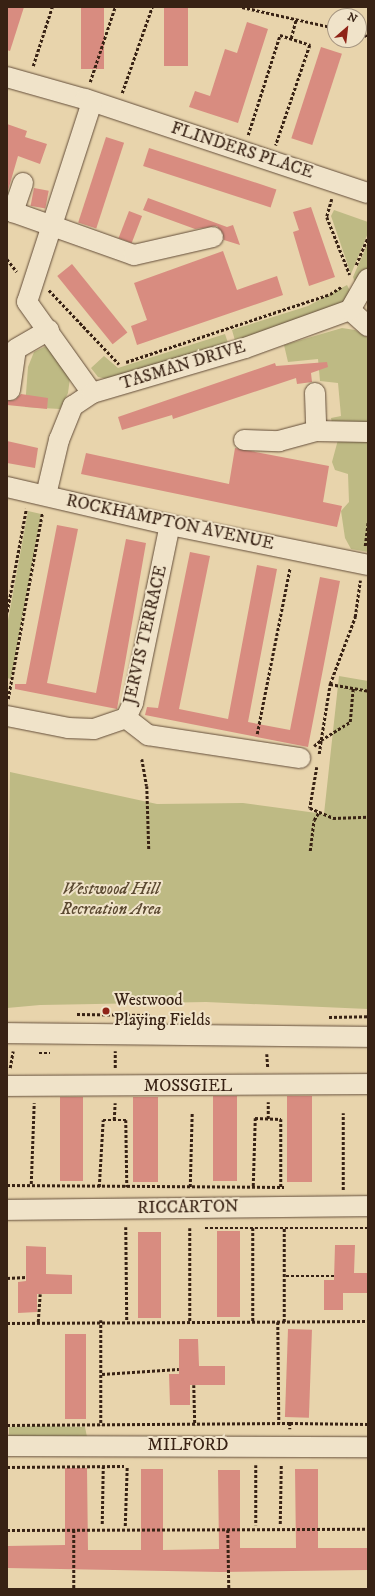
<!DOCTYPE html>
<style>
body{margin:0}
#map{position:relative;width:375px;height:1596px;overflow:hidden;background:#e8d4ac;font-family:"IM FELL DW Pica",serif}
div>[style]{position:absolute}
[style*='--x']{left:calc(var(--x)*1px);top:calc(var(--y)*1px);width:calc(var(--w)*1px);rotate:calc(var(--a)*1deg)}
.green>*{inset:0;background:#beba84}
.building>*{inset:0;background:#d88c80;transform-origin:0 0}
.path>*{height:2.5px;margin-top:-1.25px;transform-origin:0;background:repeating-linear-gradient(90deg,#382214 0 3px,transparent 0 5px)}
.roads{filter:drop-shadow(0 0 1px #644e3a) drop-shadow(0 0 1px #644e3a)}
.minor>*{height:20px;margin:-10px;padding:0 10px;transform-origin:10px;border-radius:10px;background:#f0e3c9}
.dots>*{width:11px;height:11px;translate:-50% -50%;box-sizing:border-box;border:2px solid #f0e3c9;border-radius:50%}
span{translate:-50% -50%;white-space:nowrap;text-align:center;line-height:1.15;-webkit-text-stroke:4px #f0e3c9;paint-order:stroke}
.street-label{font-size:17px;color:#382214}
.park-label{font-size:17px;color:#5a4830;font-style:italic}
.poi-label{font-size:17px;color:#382214}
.left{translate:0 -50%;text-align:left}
.frame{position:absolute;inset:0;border:8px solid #382214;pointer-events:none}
.north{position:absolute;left:327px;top:8px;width:40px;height:40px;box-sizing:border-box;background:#f0e3c9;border:1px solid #a69681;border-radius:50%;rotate:28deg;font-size:11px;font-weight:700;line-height:16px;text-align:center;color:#382214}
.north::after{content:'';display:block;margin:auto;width:14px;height:18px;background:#8f2418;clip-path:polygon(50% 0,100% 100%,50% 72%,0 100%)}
</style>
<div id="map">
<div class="green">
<i style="clip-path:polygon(334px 210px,368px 222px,368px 233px,351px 274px,331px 216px)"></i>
<i style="clip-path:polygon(368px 243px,368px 270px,357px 288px,353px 277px)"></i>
<i style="clip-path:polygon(347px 285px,352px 295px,335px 310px,236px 344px,232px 330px,308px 306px)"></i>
<i style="clip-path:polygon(342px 328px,355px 330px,368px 338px,368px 430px,332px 423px,331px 418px,341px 416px,338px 383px,320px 381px,318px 359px,288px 362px,284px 345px)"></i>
<i style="clip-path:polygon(225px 334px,229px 346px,107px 379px,98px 377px,91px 368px,104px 356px,118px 368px)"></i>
<i style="clip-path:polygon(46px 346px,57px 353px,70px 378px,68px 393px,60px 409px,25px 407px,28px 367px,34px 352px)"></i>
<i style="clip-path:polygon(339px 436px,368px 438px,368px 552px,351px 549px,345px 538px,341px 511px,349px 502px,348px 474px,335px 470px,332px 462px)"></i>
<i style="clip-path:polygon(28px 511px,41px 514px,11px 679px,7px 678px,7px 626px)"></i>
<i style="clip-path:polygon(339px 676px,368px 681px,368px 1009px,206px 1002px,40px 1005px,7px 1008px,10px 772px,157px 804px,243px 803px,324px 814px)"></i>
<i style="clip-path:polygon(37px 1426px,85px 1427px,87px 1437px,9px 1438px,9px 1427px)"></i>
</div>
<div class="building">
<i style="clip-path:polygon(7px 7px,24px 7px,10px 51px,7px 50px)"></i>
<i style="left:81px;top:7px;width:23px;height:62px"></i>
<i style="left:164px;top:7px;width:24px;height:59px"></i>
<i style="clip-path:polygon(247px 22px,268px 29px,238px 123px,189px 107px,195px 91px,210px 96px,225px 49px,237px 53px)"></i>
<i style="left:321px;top:47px;width:22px;height:96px;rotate:18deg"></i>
<i style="clip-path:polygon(7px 124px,27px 131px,25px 137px,47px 144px,40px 164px,18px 156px,7px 194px)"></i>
<i style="left:106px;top:137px;width:19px;height:90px;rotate:18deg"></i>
<i style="left:149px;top:148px;width:134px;height:19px;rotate:18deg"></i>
<i style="left:34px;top:188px;width:15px;height:18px;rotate:11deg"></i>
<i style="clip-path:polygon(148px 198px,227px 227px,233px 225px,240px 245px,224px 240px,217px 226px,195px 229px,143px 210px)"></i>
<i style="clip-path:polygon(311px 207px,335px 277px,309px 286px,293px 232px,299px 230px,293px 212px)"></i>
<i style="left:129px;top:211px;width:14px;height:29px;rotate:21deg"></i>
<i style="clip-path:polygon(223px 251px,237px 290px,277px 276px,283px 295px,137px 345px,131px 326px,147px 320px,134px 283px)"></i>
<i style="left:72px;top:264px;width:88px;height:19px;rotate:51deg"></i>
<i style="clip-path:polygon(327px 362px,328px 367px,311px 373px,312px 382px,297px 384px,296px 378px,173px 419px,172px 415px,122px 430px,118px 417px,275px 363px,276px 366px)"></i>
<i style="clip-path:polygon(21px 394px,48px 398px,47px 409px,7px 405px,7px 401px,15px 400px)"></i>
<i style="clip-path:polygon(7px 441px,38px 448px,35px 468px,7px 463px)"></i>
<i style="clip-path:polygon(235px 448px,329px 466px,323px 502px,342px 506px,337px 527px,81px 474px,86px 453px,229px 484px)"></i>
<i style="clip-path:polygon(57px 525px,78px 529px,47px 683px,96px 693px,126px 539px,146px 543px,117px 709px,15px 689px,15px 684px,26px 684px)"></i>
<i style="clip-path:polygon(190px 552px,210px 556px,179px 709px,228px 719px,257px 565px,277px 569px,248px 722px,290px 730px,320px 577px,340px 581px,308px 747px,145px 715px,147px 707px,158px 708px)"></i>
<i style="left:213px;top:1096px;width:24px;height:85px"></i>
<i style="left:287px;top:1096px;width:25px;height:86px"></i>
<i style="left:60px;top:1097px;width:23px;height:84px"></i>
<i style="left:133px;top:1097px;width:25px;height:85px"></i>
<i style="left:217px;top:1231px;width:23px;height:86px"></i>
<i style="left:138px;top:1232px;width:23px;height:86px"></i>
<i style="clip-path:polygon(335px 1245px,355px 1245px,354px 1273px,368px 1273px,368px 1293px,343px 1293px,343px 1310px,324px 1310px,324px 1280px,334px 1280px)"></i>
<i style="clip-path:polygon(26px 1246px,46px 1247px,46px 1274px,72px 1275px,72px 1294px,37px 1294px,37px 1312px,18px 1313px,18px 1282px,26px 1281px)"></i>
<i style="left:288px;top:1329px;width:24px;height:88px;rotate:2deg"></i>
<i style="left:65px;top:1334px;width:21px;height:85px"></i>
<i style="clip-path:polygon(179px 1339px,198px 1339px,199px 1366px,225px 1366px,225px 1385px,190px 1385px,190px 1405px,170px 1405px,169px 1374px,179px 1374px)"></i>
<i style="clip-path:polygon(65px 1468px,87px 1468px,88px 1550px,141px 1550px,141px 1469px,163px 1469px,163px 1550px,219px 1549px,218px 1470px,240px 1470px,240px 1548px,296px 1548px,295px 1469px,318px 1469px,318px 1548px,368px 1548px,368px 1570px,221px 1572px,7px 1568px,7px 1546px,65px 1545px)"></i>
</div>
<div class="path">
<i style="--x:242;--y:7;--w:95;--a:12.7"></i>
<i style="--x:359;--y:34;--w:9;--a:13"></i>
<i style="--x:291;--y:38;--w:20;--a:-75"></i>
<i style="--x:33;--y:66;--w:62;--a:-72.1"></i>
<i style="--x:90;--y:82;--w:79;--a:-71.6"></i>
<i style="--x:122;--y:93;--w:91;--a:-70.8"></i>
<i style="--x:248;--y:135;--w:105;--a:-72.3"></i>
<i style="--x:280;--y:35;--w:32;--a:18"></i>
<i style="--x:310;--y:45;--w:106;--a:108.8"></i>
<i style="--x:332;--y:199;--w:19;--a:106"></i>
<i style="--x:327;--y:217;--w:62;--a:68.4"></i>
<i style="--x:7;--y:259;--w:16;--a:52"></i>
<i style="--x:356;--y:265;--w:30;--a:-67"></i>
<i style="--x:49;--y:290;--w:102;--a:46.6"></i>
<i style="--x:126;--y:362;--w:215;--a:-18.4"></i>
<i style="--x:330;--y:294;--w:13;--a:-32"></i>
<i style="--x:365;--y:546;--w:24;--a:-83"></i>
<i style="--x:7;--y:612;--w:105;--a:-79.5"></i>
<i style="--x:330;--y:684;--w:39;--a:10"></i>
<i style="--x:8;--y:699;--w:189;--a:-79.6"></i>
<i style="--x:257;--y:734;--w:169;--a:-78.8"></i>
<i style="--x:314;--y:746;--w:9;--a:-41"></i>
<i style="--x:321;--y:740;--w:57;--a:-80.9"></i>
<i style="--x:330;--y:684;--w:72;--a:-69.5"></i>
<i style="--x:355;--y:617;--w:37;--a:-82"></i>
<i style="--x:319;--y:754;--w:14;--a:-82"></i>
<i style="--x:321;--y:740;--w:34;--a:-32"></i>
<i style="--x:350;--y:722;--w:34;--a:-85"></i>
<i style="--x:142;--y:759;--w:27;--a:80"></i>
<i style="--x:147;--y:786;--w:64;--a:88.2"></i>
<i style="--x:317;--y:767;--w:42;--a:99.7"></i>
<i style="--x:310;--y:808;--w:25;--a:23"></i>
<i style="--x:333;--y:818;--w:35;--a:-2"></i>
<i style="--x:310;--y:851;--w:31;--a:-83"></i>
<i style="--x:314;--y:820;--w:9;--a:-58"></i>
<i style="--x:77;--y:1014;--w:73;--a:0.8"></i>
<i style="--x:329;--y:1017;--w:39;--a:-1"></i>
<i style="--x:39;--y:1053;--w:11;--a:0"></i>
<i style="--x:267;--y:1054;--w:13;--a:86"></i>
<i style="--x:10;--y:1068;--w:17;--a:-80"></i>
<i style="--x:115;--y:1068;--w:17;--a:-90"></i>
<i style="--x:268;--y:1119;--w:17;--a:-90"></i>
<i style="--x:114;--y:1120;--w:17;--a:-87"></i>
<i style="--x:31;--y:1184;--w:81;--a:-87.9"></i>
<i style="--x:7;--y:1185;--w:277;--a:0.4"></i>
<i style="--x:253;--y:1186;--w:68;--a:-88.3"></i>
<i style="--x:255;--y:1118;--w:26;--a:2"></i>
<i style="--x:281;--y:1119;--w:68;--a:90"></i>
<i style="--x:99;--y:1187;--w:67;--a:-86.6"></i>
<i style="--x:103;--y:1120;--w:23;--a:0"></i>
<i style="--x:126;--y:1120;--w:67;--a:89.1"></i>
<i style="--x:190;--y:1187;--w:75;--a:-88.5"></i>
<i style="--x:343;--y:1190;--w:77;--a:-90"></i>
<i style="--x:126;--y:1227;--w:94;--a:89.4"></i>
<i style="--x:190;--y:1228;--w:93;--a:90"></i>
<i style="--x:205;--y:1228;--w:163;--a:0"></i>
<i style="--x:253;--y:1228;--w:94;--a:90"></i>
<i style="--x:286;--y:1276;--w:48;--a:0"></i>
<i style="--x:7;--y:1278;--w:19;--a:-3"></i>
<i style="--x:101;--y:1320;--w:105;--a:90"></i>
<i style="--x:38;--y:1322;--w:28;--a:-86"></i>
<i style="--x:278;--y:1322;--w:101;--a:89.4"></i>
<i style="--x:284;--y:1322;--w:94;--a:-90"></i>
<i style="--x:7;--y:1323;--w:361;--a:-0.3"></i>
<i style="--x:102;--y:1374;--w:77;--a:-3.7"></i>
<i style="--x:194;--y:1385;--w:40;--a:88.6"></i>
<i style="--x:290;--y:1423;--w:78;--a:0.7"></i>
<i style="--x:7;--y:1425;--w:283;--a:-0.4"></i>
<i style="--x:290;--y:1423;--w:6;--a:90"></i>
<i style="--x:256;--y:1465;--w:60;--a:90"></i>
<i style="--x:7;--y:1467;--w:117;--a:-0.5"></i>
<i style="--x:102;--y:1524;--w:57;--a:-89"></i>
<i style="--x:280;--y:1524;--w:59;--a:-89"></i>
<i style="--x:125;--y:1526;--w:60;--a:-88.1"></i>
<i style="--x:7;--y:1530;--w:361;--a:-0.2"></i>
<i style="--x:74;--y:1530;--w:59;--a:90"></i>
<i style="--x:228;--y:1530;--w:59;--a:89"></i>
</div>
<div class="roads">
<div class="minor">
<i style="--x:7;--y:77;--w:81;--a:15.8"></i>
<i style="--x:85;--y:99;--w:298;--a:18.4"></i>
<i style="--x:92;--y:102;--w:210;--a:108"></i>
<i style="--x:27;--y:302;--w:112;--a:54.5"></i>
<i style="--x:23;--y:183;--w:31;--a:109"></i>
<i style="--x:13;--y:212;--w:128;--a:19.6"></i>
<i style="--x:134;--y:255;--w:81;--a:-12.8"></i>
<i style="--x:350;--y:310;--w:24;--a:42"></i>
<i style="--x:10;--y:390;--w:41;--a:-81.7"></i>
<i style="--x:16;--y:349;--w:38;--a:-30"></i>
<i style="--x:315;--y:393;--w:38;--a:88"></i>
<i style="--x:244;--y:440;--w:35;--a:2"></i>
<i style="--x:279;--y:441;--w:38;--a:-15"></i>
<i style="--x:316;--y:431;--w:52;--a:1.1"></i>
<i style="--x:7;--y:487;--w:167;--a:13.1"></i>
<i style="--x:170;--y:525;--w:202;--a:11.4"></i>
<i style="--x:46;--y:495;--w:57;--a:-76.7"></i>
<i style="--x:59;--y:440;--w:37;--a:-68"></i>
<i style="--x:73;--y:406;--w:23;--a:-34"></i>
<i style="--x:92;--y:393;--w:159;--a:-16.4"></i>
<i style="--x:245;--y:348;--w:112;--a:-19.9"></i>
<i style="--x:350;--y:310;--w:36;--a:-60"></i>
<i style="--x:7;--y:716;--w:62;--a:11.1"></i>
<i style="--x:68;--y:728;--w:26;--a:2"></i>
<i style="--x:94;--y:729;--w:34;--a:-19"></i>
<i style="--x:126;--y:718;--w:17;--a:-65"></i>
<i style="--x:133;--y:703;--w:182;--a:-78.3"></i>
<i style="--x:126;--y:718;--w:28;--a:38"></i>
<i style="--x:148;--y:735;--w:154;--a:8.6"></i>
<i style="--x:7;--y:1033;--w:361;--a:0.6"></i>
<i style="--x:7;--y:1086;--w:361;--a:-0.3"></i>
<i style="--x:7;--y:1210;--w:361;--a:-0.6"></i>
<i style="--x:7;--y:1446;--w:361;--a:0.2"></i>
</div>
</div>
<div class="dots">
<i style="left:106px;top:1011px;background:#8f2418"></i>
</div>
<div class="street-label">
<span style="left:242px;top:151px;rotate:18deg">FLINDERS PLACE</span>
<span style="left:183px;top:366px;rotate:-17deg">TASMAN DRIVE</span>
<span style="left:170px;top:523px;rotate:12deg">ROCKHAMPTON AVENUE</span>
<span style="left:146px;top:635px;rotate:-77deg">JERVIS TERRACE</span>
<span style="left:188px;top:1087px">MOSSGIEL</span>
<span style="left:188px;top:1208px;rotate:-1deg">RICCARTON</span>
<span style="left:188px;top:1446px">MILFORD</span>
</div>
<div class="park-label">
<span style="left:111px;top:900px">Westwood Hill<br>Recreation Area</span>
</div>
<div class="poi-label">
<span class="left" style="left:114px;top:1011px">Westwood<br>Playing Fields</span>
</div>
<div class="frame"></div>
<div class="north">N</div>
</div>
